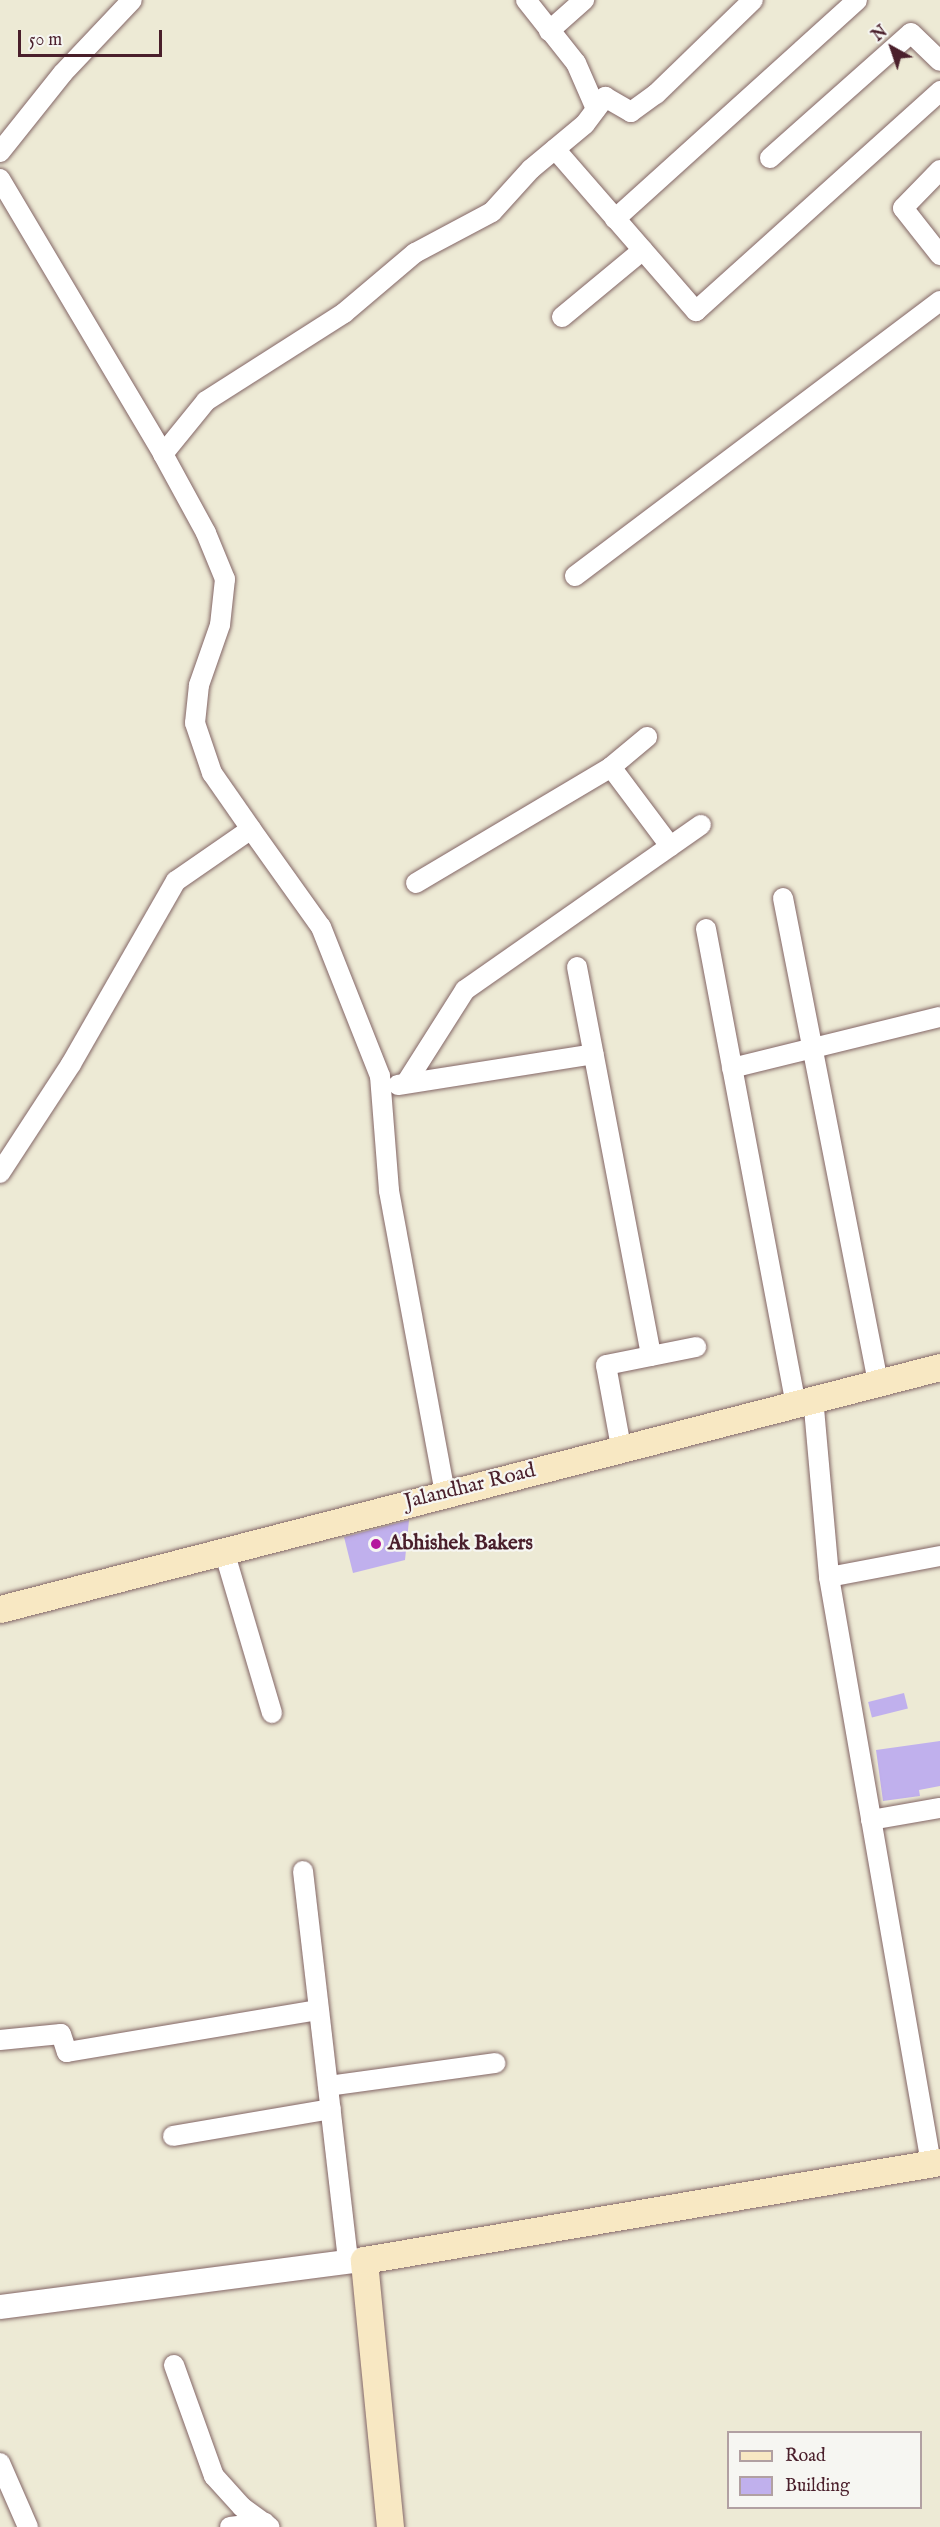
<!DOCTYPE html>
<style>
body{margin:0}
#map{position:relative;width:940px;height:2527px;overflow:hidden;background:#edead5;font-family:"IM FELL English",serif}
div>[style]{position:absolute}
[style*='--x']{left:calc(var(--x)*1px);top:calc(var(--y)*1px);width:calc(var(--w)*1px);rotate:calc(var(--a)*1deg)}
.building>*{inset:0;background:#c0b0ed;transform-origin:0 0}
.roads{filter:drop-shadow(0 0 2px #836666) drop-shadow(0 0 2px #836666)}
.minor>*{height:20px;margin:-10px;padding:0 10px;transform-origin:10px;border-radius:10px;background:#fff}
.tertiary>*{height:24px;margin:-12px;padding:0 12px;transform-origin:12px;border-radius:12px;background:#fff}
.secondary>*{height:27px;margin:-13.5px;padding:0 13.5px;transform-origin:13.5px;border-radius:13.5px;background:#f8e8c3}
.dots>*{width:16px;height:16px;translate:-50% -50%;box-sizing:border-box;border:3px solid #f6f6f2;border-radius:50%}
span{translate:-50% -50%;white-space:nowrap;text-align:center;line-height:1.15;-webkit-text-stroke:4.5px #f6f6f2;paint-order:stroke}
.street-label{font-size:21px;color:#4a1f2b}
.poi-label{font-size:21px;color:#4a1f2b;font-weight:700}
.left{translate:0 -50%;text-align:left}
.legend{position:absolute;left:727px;top:2431px;width:195px;height:78px;box-sizing:border-box;background:#f6f6f2;border:2px solid #b1a0a2;margin:0;padding:8px 10px;list-style:none;font-size:18px;color:#4a1f2b}
.legend li{display:flex;align-items:center;gap:12px;height:30px}
.legend b{width:30px;border:2px solid #b1a0a2}
.north{position:absolute;left:862px;top:18px;width:60px;height:60px;-webkit-text-stroke:4px #f6f6f2;paint-order:stroke;rotate:320deg;font-size:16px;font-weight:700;line-height:24px;text-align:center;color:#4a1f2b}
.north::after{content:'';display:block;margin:auto;width:21px;height:27px;background:#4a1f2b;clip-path:polygon(50% 0,100% 100%,50% 72%,0 100%)}
.scale{position:absolute;left:18px;top:30px;width:144px;height:27px;box-sizing:border-box;border:3px solid #4a1f2b;border-top:0;padding-left:8px;font-size:18px;line-height:21px;white-space:nowrap;color:#4a1f2b;-webkit-text-stroke:4px #f6f6f2;paint-order:stroke}
</style>
<div id="map">
<div class="building">
<i style="clip-path:polygon(409px 1520px,405px 1560px,353px 1573px,344px 1537px)"></i>
<i style="left:904px;top:1693px;width:16px;height:37px;rotate:76deg"></i>
<i style="clip-path:polygon(940px 1741px,940px 1786px,919px 1790px,920px 1796px,883px 1801px,876px 1750px)"></i>
</div>
<div class="roads">
<div class="minor">
<i style="--x:526;--y:0;--w:80;--a:51.6"></i>
<i style="--x:576;--y:63;--w:50;--a:66.5"></i>
<i style="--x:549;--y:31;--w:47;--a:-41.5"></i>
<i style="--x:555;--y:149;--w:215;--a:49"></i>
<i style="--x:696;--y:311;--w:329;--a:-42"></i>
<i style="--x:0;--y:152;--w:101;--a:-51.4"></i>
<i style="--x:63;--y:73;--w:100;--a:-46.6"></i>
<i style="--x:770;--y:158;--w:188;--a:-41.6"></i>
<i style="--x:911;--y:33;--w:40;--a:44"></i>
<i style="--x:940;--y:170;--w:53;--a:134.2"></i>
<i style="--x:903;--y:208;--w:60;--a:51.8"></i>
<i style="--x:0;--y:179;--w:320;--a:59.3"></i>
<i style="--x:163;--y:454;--w:90;--a:61.4"></i>
<i style="--x:206;--y:533;--w:50;--a:67.6"></i>
<i style="--x:225;--y:579;--w:46;--a:96.2"></i>
<i style="--x:220;--y:625;--w:64;--a:109.3"></i>
<i style="--x:199;--y:685;--w:38;--a:96"></i>
<i style="--x:195;--y:723;--w:53;--a:71.2"></i>
<i style="--x:212;--y:773;--w:68;--a:55.1"></i>
<i style="--x:615;--y:219;--w:326;--a:-42.1"></i>
<i style="--x:562;--y:317;--w:105;--a:-39.6"></i>
<i style="--x:163;--y:454;--w:68;--a:-50.9"></i>
<i style="--x:206;--y:401;--w:164;--a:-32.5"></i>
<i style="--x:344;--y:313;--w:93;--a:-40.2"></i>
<i style="--x:415;--y:253;--w:87;--a:-28"></i>
<i style="--x:492;--y:212;--w:58;--a:-47.8"></i>
<i style="--x:531;--y:169;--w:70;--a:-39.8"></i>
<i style="--x:585;--y:124;--w:34;--a:-53"></i>
<i style="--x:605;--y:97;--w:30;--a:30"></i>
<i style="--x:631;--y:112;--w:31;--a:-36"></i>
<i style="--x:656;--y:94;--w:135;--a:-44.1"></i>
<i style="--x:575;--y:576;--w:457;--a:-37"></i>
<i style="--x:611;--y:767;--w:99;--a:53.2"></i>
<i style="--x:416;--y:883;--w:227;--a:-30.7"></i>
<i style="--x:611;--y:767;--w:47;--a:-39.8"></i>
<i style="--x:783;--y:898;--w:493;--a:78.9"></i>
<i style="--x:706;--y:929;--w:481;--a:79.3"></i>
<i style="--x:577;--y:967;--w:396;--a:79.2"></i>
<i style="--x:732;--y:1068;--w:214;--a:-13.8"></i>
<i style="--x:406;--y:1083;--w:110;--a:-57.6"></i>
<i style="--x:465;--y:990;--w:288;--a:-35"></i>
<i style="--x:398;--y:1085;--w:198;--a:-9"></i>
<i style="--x:0;--y:1173;--w:130;--a:-56.9"></i>
<i style="--x:71;--y:1064;--w:211;--a:-60.2"></i>
<i style="--x:176;--y:881;--w:91;--a:-34.7"></i>
<i style="--x:251;--y:829;--w:120;--a:54.5"></i>
<i style="--x:321;--y:927;--w:160;--a:68.4"></i>
<i style="--x:380;--y:1076;--w:115;--a:85.5"></i>
<i style="--x:389;--y:1191;--w:307;--a:79.5"></i>
<i style="--x:813;--y:1397;--w:181;--a:84.9"></i>
<i style="--x:829;--y:1577;--w:595;--a:80.13"></i>
<i style="--x:621;--y:1447;--w:83;--a:-100.4"></i>
<i style="--x:606;--y:1365;--w:92;--a:-11.3"></i>
<i style="--x:224;--y:1551;--w:169;--a:73.5"></i>
<i style="--x:829;--y:1577;--w:113;--a:-10.7"></i>
<i style="--x:871;--y:1820;--w:70;--a:-9.9"></i>
<i style="--x:303;--y:1871;--w:393;--a:83.4"></i>
<i style="--x:0;--y:2040;--w:61;--a:-5.6"></i>
<i style="--x:61;--y:2034;--w:19;--a:72"></i>
<i style="--x:67;--y:2052;--w:255;--a:-9.5"></i>
<i style="--x:328;--y:2086;--w:169;--a:-7.8"></i>
<i style="--x:173;--y:2136;--w:160;--a:-9.7"></i>
<i style="--x:174;--y:2365;--w:118;--a:70.2"></i>
<i style="--x:214;--y:2476;--w:42;--a:47.9"></i>
<i style="--x:242;--y:2507;--w:34;--a:36"></i>
<i style="--x:0;--y:2463;--w:70;--a:66.4"></i>
<i style="--x:230;--y:2527;--w:35;--a:-7"></i>
</div>
<div class="tertiary">
<i style="--x:0;--y:2307;--w:367;--a:-7.4"></i>
</div>
<div class="secondary">
<i style="--x:0;--y:1609;--w:971;--a:-14.44"></i>
<i style="--x:390;--y:2527;--w:268;--a:-95.6"></i>
<i style="--x:364;--y:2260;--w:584;--a:-9.66"></i>
</div>
</div>
<div class="dots">
<i style="left:376px;top:1544px;background:#b5179e"></i>
</div>
<div class="street-label">
<span style="left:470px;top:1487px;rotate:-14deg">Jalandhar Road</span>
</div>
<div class="poi-label">
<span class="left" style="left:388px;top:1544px">Abhishek Bakers</span>
</div>
<ul class="legend">
<li><b style="height:8px;background:#f8e8c3"></b>Road</li>
<li><b style="height:16px;background:#c0b0ed"></b>Building</li>
</ul>
<div class="north">N</div>
<div class="scale">50 m</div>
</div>
